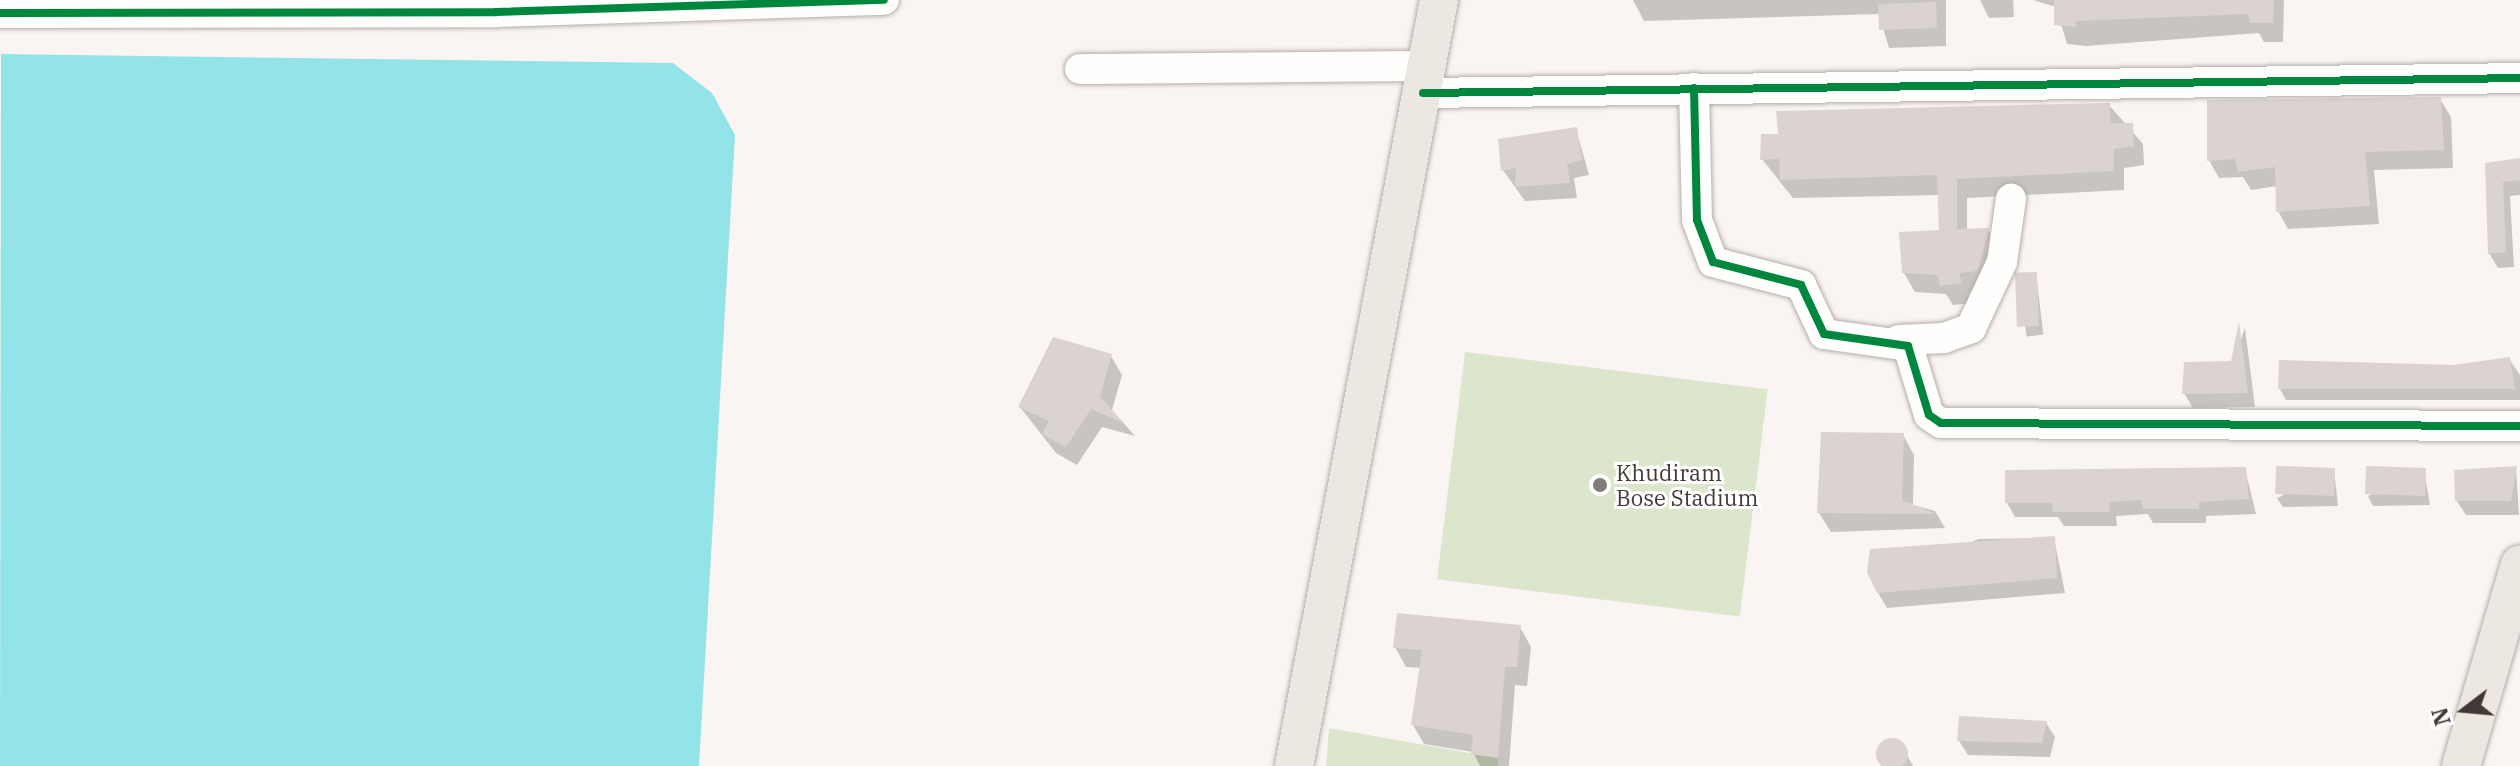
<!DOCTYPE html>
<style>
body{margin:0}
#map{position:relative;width:2520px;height:766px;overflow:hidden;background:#faf5f3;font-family:"IBM Plex Serif",serif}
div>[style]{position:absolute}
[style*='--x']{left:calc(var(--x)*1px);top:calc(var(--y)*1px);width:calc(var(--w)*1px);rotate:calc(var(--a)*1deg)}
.green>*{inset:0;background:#dbe6cc;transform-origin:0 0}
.water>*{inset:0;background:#92e4e8}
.shadow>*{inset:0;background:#0003;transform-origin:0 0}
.building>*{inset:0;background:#dad3d0;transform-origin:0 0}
.round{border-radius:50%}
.roads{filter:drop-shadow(0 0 2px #b4aeab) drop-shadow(0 0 2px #b4aeab)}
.minor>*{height:30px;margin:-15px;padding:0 15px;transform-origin:15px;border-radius:15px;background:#fefefd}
.major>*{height:38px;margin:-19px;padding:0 19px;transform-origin:19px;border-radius:19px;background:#ede7e1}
.cycleway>*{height:8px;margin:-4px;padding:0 4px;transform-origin:4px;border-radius:4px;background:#00873e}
.dots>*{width:22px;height:22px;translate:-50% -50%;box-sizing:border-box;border:4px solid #fff;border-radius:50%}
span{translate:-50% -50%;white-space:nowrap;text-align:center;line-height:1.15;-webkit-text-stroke:6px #fff;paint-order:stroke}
.poi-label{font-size:22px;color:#423936}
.left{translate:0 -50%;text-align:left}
.north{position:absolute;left:2424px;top:670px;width:80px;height:80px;-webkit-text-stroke:6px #fff;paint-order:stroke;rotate:254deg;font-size:22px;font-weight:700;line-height:32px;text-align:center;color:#423936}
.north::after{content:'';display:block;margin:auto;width:28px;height:36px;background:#423936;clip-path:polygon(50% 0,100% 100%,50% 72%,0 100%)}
</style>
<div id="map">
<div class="green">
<i style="left:1465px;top:352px;width:305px;height:229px;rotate:7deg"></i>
<i style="clip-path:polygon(1329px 728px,1498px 758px,1498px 766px,1326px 766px)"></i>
</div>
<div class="water">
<i style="clip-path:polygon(1px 54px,673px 63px,712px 93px,735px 135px,699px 766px,0 766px)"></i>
</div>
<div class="shadow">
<i style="clip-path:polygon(1946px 0,1946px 46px,1889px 48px,1879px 14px,1644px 21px,1633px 0)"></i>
<i style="clip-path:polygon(1980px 0,2013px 0,2014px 17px,1989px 18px)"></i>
<i style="clip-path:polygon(2284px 0,2283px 42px,2264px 42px,2259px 33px,2086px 46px,2067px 44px,2056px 7px,2033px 0)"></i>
<i style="clip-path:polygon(2440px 99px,2451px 117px,2453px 168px,2374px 170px,2379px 224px,2288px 229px,2278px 211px,2277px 186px,2251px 190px,2243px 177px,2219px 178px,2209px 160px)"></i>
<i style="clip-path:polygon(2109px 105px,2143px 144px,2144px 165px,2124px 168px,2124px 190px,1967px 198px,1967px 231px,1988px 230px,1999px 249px,1989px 290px,1969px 293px,1972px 303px,1953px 305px,1946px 294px,1915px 292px,1904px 273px,1941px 232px,1940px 195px,1793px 198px,1762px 159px)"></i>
<i style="clip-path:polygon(1576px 129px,1589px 175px,1574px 178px,1577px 198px,1525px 201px,1503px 170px)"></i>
<i style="clip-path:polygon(2520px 164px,2520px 195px,2510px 196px,2514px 267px,2498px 268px,2489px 253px,2487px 165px)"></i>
<i style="left:2036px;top:274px;width:61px;height:17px;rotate:83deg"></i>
<i style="clip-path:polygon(2245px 328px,2255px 407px,2193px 408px,2184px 393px,2232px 363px)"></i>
<i style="clip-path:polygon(1111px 356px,1122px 375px,1112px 410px,1135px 436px,1102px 427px,1077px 465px,1056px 453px,1020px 407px)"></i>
<i style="clip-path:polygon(2509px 359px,2520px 375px,2520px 400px,2286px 400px,2280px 389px)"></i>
<i style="clip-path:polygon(1903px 435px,1914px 455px,1913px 505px,1935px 511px,1945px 528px,1831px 532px,1819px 513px)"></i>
<i style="clip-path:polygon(2516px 468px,2519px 515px,2466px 515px,2457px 501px)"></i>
<i style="clip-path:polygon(2245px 469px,2256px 514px,2206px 516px,2206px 523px,2153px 523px,2148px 514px,2116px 516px,2117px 526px,2064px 526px,2058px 517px,2015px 517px,2007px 503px)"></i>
<i style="clip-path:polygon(2334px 470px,2338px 506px,2283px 507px,2277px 498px)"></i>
<i style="clip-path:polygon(2424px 470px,2430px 505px,2373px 506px,2368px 496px)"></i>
<i style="clip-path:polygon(2054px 538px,2065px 593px,1887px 608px,1878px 593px,1978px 539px)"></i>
<i style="clip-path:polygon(1520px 627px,1531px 647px,1527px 686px,1515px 685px,1509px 766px,1480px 766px,1473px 752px,1424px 744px,1413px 725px,1422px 668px,1406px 667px,1395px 647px)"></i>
<i style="clip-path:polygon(2046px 723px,2055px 737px,2050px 757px,1968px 755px,1959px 741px)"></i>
<i style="clip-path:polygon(1901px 744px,1913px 766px,1882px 766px,1880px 748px)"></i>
</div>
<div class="building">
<i style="clip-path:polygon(2054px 0,2274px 0,2273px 23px,2250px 23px,2248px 14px,2076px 21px,2075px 27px,2054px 25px)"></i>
<i style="left:1936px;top:2px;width:26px;height:58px;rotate:88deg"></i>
<i style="clip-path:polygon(2441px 97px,2444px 150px,2365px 152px,2370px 206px,2276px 212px,2275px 167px,2238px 172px,2235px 159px,2207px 161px,2207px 100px)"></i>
<i style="clip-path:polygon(2110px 103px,2110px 123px,2133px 123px,2134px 146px,2114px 149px,2114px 171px,1957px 179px,1957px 229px,1989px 228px,1978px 271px,1959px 273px,1962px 283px,1940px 286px,1938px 275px,1902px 273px,1899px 232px,1939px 230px,1937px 175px,1780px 180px,1779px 159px,1760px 160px,1761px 134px,1778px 134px,1776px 111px)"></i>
<i style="clip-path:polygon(1577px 127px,1582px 160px,1567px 164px,1570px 183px,1515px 187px,1516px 168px,1501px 171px,1498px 139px)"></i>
<i style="clip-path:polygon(2520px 158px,2520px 180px,2503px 182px,2506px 252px,2488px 254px,2485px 163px)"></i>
<i style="left:2037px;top:272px;width:54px;height:22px;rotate:88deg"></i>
<i style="clip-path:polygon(2239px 322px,2248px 393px,2182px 394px,2184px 362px,2231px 361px)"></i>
<i style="clip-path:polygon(1053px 337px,1112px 354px,1100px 397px,1124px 423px,1091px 409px,1066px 447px,1042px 434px,1049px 421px,1018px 407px)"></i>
<i style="clip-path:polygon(2510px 357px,2515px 389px,2278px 389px,2279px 360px,2454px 365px)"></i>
<i style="clip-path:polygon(1821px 432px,1904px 433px,1902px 500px,1936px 514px,1817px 513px)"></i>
<i style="clip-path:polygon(2517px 466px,2511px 501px,2455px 501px,2454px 470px)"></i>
<i style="clip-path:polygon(2246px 467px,2249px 499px,2199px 502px,2199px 509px,2143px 509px,2141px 500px,2109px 502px,2110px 512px,2053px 512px,2052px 503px,2005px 503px,2005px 470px)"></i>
<i style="left:2335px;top:468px;width:28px;height:59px;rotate:92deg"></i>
<i style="left:2426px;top:468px;width:28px;height:60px;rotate:92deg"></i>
<i style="clip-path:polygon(2055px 536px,2057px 578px,1877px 593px,1867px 572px,1870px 549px)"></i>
<i style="clip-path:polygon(1397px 613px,1521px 625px,1517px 667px,1505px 667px,1498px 758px,1471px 754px,1473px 735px,1411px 725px,1422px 650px,1393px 648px)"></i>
<i style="clip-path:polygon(1959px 716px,2047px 721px,2042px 743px,1957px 741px)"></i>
<i class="round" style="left:1876px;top:738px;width:32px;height:32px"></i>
</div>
<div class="roads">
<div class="minor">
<i style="--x:0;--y:13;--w:496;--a:-0.1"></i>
<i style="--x:496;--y:12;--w:388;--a:-1.8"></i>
<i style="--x:1080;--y:69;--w:348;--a:-0.5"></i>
<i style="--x:1694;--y:88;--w:132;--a:88.7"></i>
<i style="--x:1697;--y:220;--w:45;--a:69.1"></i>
<i style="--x:1713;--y:262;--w:91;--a:14.6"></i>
<i style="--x:1801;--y:285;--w:54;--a:64.9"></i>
<i style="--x:1824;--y:334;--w:85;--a:8.1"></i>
<i style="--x:1908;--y:346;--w:72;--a:73.1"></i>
<i style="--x:1929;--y:415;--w:14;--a:34"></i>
<i style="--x:1941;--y:423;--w:579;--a:0.3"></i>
<i style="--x:1423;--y:93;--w:1097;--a:-0.78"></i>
<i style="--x:1899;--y:340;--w:45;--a:-2.5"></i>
<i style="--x:1944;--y:338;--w:29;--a:-20"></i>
<i style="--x:1971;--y:328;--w:73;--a:-64.8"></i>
<i style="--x:2002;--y:262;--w:64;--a:-81.9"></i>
</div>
<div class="major">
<i style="--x:1294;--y:766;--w:780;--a:-79.28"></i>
<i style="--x:2461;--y:766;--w:210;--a:-73.7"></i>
</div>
</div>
<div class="cycleway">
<i style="--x:0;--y:13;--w:496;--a:-0.1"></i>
<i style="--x:496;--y:12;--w:388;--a:-1.8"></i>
<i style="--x:1694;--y:88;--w:132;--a:88.7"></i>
<i style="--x:1697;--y:220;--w:45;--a:69.1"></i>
<i style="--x:1713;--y:262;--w:91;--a:14.6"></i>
<i style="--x:1801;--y:285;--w:54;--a:64.9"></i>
<i style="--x:1824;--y:334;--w:85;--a:8.1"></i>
<i style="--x:1908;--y:346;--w:72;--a:73.1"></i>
<i style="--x:1929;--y:415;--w:14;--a:34"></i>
<i style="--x:1941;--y:423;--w:579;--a:0.3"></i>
<i style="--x:1423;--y:93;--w:1097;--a:-0.78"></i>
</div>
<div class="dots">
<i style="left:1600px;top:485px;background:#827b78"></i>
</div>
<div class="poi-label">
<span class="left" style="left:1616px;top:485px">Khudiram<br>Bose Stadium</span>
</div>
<div class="north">N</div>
</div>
